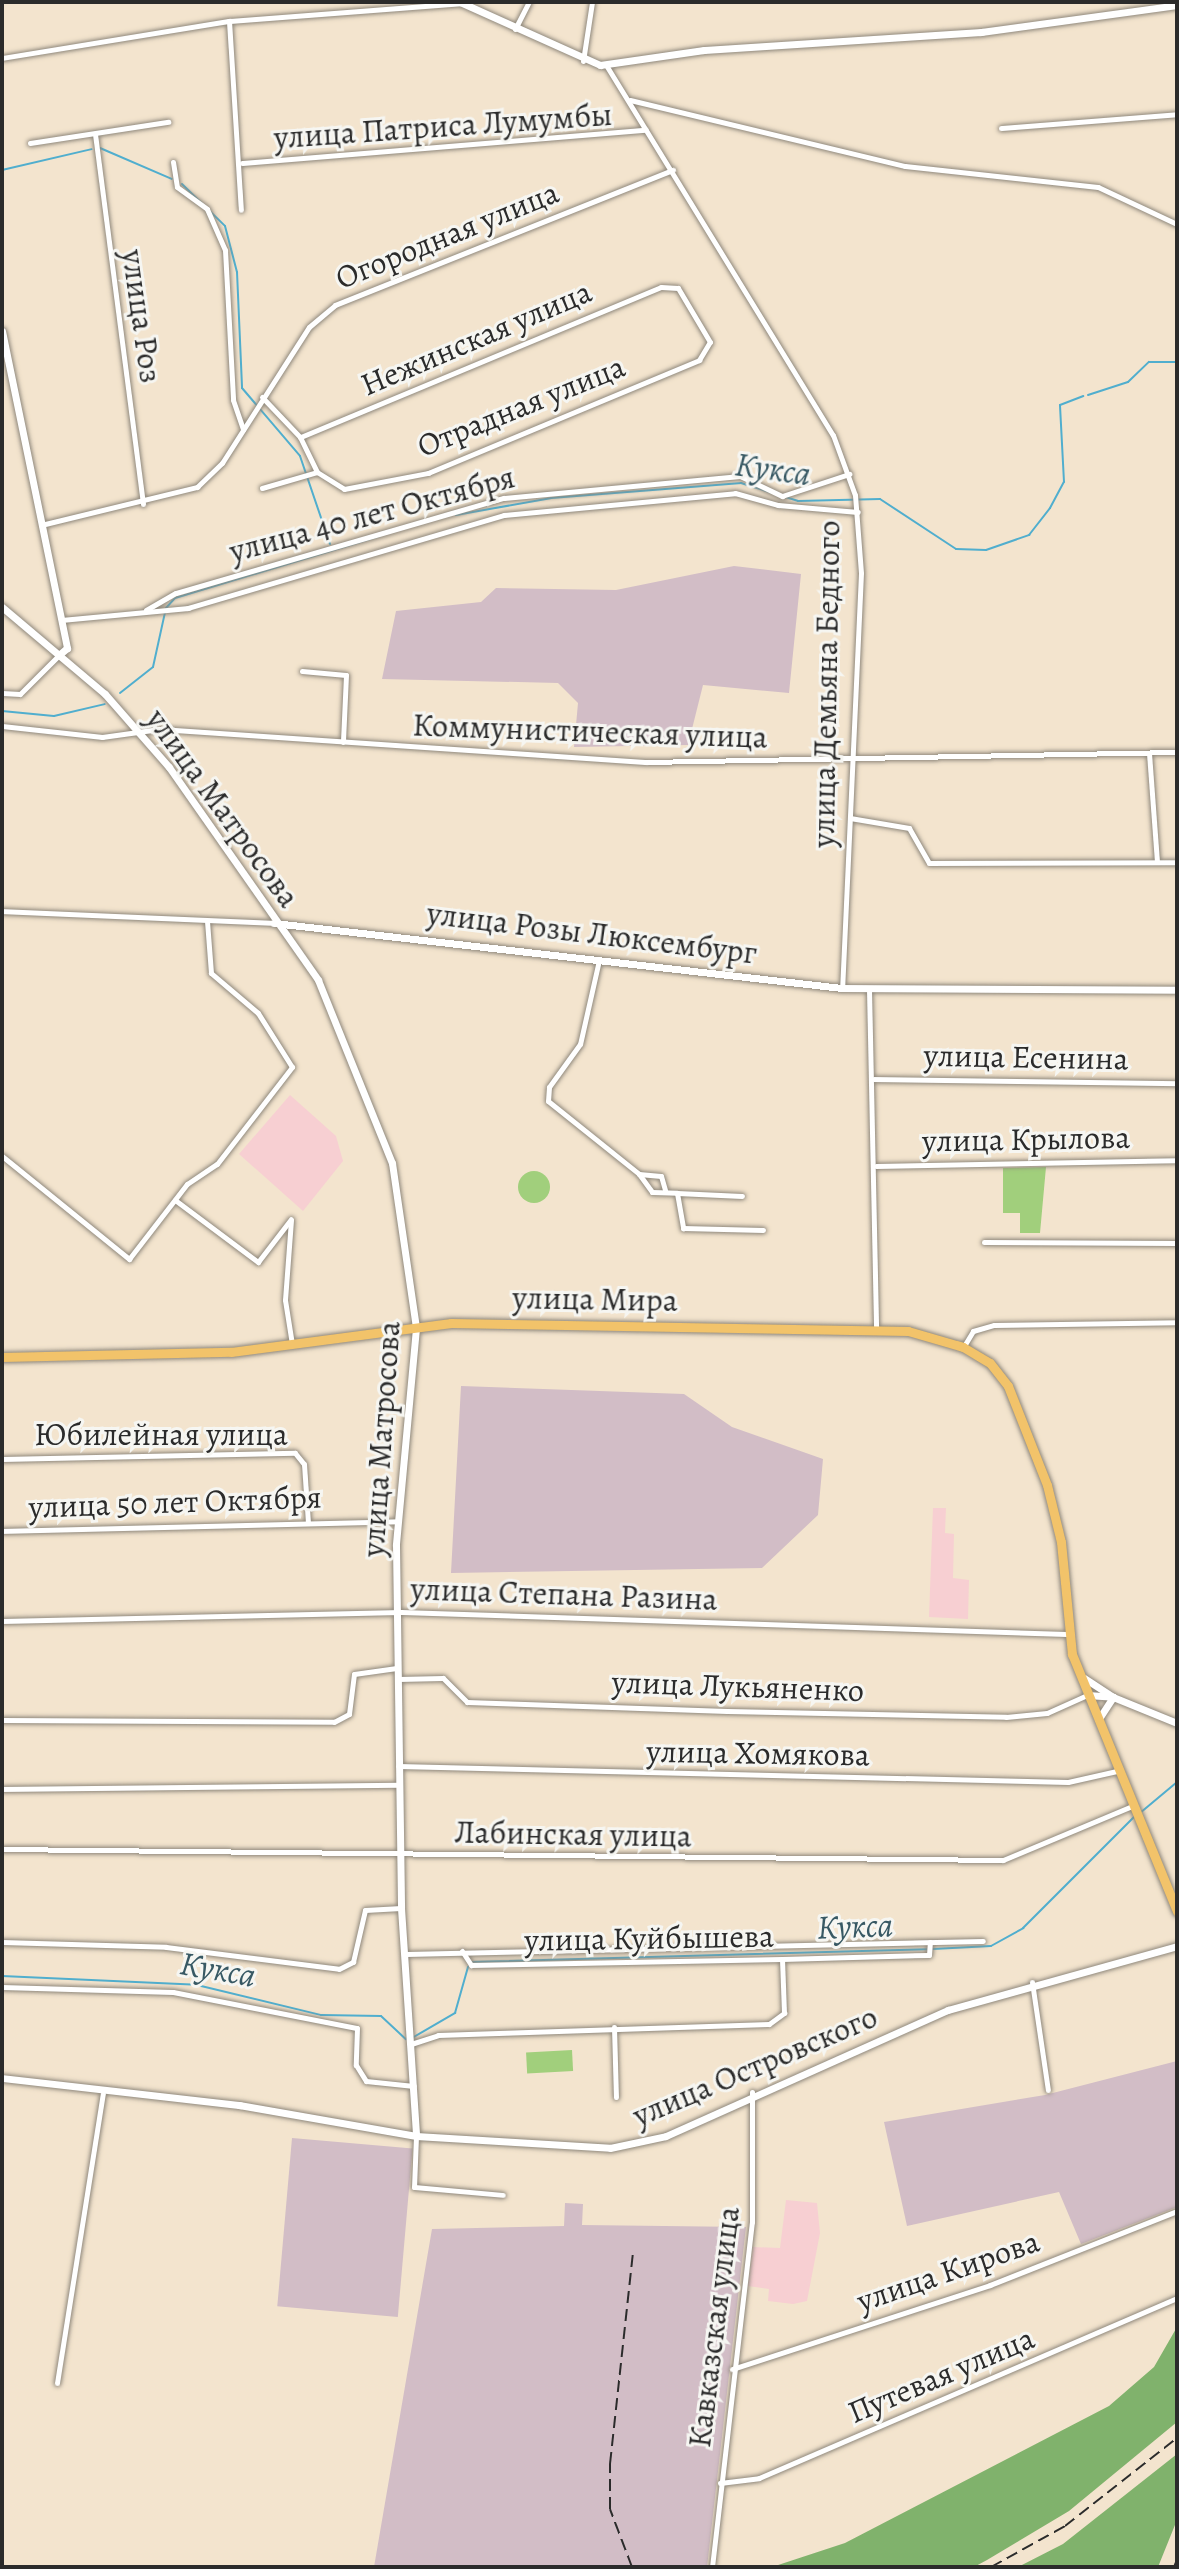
<!DOCTYPE html>
<meta charset="utf-8">
<style>
body{margin:0}
#map{position:relative;width:1179px;height:2569px;overflow:hidden;background:#f3e4ce;font-family:Alegreya,serif}
div>[style]{position:absolute}
[style*='--x']{left:calc(var(--x)*1px);top:calc(var(--y)*1px);width:calc(var(--w)*1px);rotate:calc(var(--a)*1deg)}
.built>*{inset:0;background:#f7cfd2}
.industrial>*{inset:0;background:#d2bdc6;transform-origin:0 0}
.green>*{inset:0;background:#a1cf7c;transform-origin:0 0}
.round{border-radius:50%}
.forest>*{inset:0;background:#80b26c}
.stream>*{height:2px;margin:-1px;padding:0 1px;transform-origin:1px;border-radius:1px;background:#50aece}
.roads{filter:drop-shadow(0 0 2px #8f887c) drop-shadow(0 0 2px #8f887c)}
.minor>*{height:5px;margin:-2.5px;padding:0 2.5px;transform-origin:2.5px;border-radius:2.5px;background:#fff}
.tertiary>*{height:7px;margin:-3.5px;padding:0 3.5px;transform-origin:3.5px;border-radius:3.5px;background:#fff}
.primary>*{height:9px;margin:-4.5px;padding:0 4.5px;transform-origin:4.5px;border-radius:4.5px;background:#f2c36a}
.rail>*{height:2px;margin-top:-1px;transform-origin:0;background:repeating-linear-gradient(90deg,#2b2b2b 0 12px,transparent 0 18px)}
span{translate:-50% -50%;white-space:nowrap;text-align:center;line-height:1.15;-webkit-text-stroke:6px #f6f6f2;paint-order:stroke}
.street-label{font-size:32px;color:#2b2b2b}
.water-label{font-size:34px;color:#385964;font-style:italic}
.frame{position:absolute;inset:0;border:4px solid #2b2b2b;pointer-events:none}
</style>
<div id="map">
<div class="built">
<i style="clip-path:polygon(290px 1095px,336px 1136px,343px 1161px,303px 1211px,239px 1154px)"></i>
<i style="clip-path:polygon(933px 1508px,946px 1508px,945px 1533px,954px 1534px,953px 1578px,969px 1580px,968px 1619px,929px 1617px)"></i>
<i style="clip-path:polygon(786px 2200px,817px 2203px,820px 2233px,807px 2301px,793px 2304px,768px 2301px,769px 2289px,748px 2286px,753px 2247px,780px 2248px)"></i>
</div>
<div class="industrial">
<i style="clip-path:polygon(734px 566px,801px 574px,789px 693px,703px 685px,688px 745px,574px 747px,578px 703px,558px 683px,382px 679px,396px 611px,481px 602px,496px 588px,616px 590px)"></i>
<i style="clip-path:polygon(461px 1386px,684px 1394px,732px 1427px,823px 1459px,818px 1515px,762px 1568px,451px 1573px)"></i>
<i style="clip-path:polygon(1177px 2061px,1177px 2207px,1081px 2244px,1059px 2192px,907px 2226px,884px 2122px,1045px 2095px)"></i>
<i style="left:292px;top:2138px;width:121px;height:169px;rotate:5deg"></i>
<i style="clip-path:polygon(565px 2203px,583px 2204px,582px 2225px,746px 2227px,707px 2567px,374px 2567px,432px 2229px,564px 2226px)"></i>
</div>
<div class="green">
<i style="clip-path:polygon(1046px 1167px,1040px 1233px,1020px 1233px,1020px 1213px,1003px 1213px,1003px 1168px)"></i>
<i class="round" style="left:518px;top:1171px;width:32px;height:32px"></i>
<i style="left:572px;top:2050px;width:21px;height:46px;rotate:87deg"></i>
</div>
<div class="forest">
<i style="clip-path:polygon(1177px 2327px,1177px 2422px,1069px 2511px,987px 2560px,974px 2567px,772px 2567px,845px 2543px,1109px 2406px,1154px 2367px)"></i>
<i style="clip-path:polygon(1177px 2454px,1177px 2520px,1158px 2567px,1018px 2567px,1063px 2544px)"></i>
</div>
<div class="stream">
<i style="--x:100;--y:148;--w:78;--a:23.3"></i>
<i style="--x:2;--y:170;--w:92;--a:-13.1"></i>
<i style="--x:182;--y:184;--w:60;--a:44.3"></i>
<i style="--x:225;--y:226;--w:48;--a:75.4"></i>
<i style="--x:237;--y:272;--w:116;--a:87.5"></i>
<i style="--x:242;--y:388;--w:89;--a:49.5"></i>
<i style="--x:300;--y:456;--w:93;--a:71.2"></i>
<i style="--x:1088;--y:395;--w:42;--a:-18"></i>
<i style="--x:1128;--y:382;--w:29;--a:-44"></i>
<i style="--x:1149;--y:362;--w:28;--a:0"></i>
<i style="--x:456;--y:515;--w:97;--a:-10.1"></i>
<i style="--x:551;--y:498;--w:191;--a:-4.5"></i>
<i style="--x:741;--y:483;--w:60;--a:17.5"></i>
<i style="--x:798;--y:501;--w:82;--a:-1.4"></i>
<i style="--x:880;--y:499;--w:91;--a:33.3"></i>
<i style="--x:956;--y:549;--w:30;--a:2"></i>
<i style="--x:986;--y:550;--w:46;--a:-19.2"></i>
<i style="--x:1029;--y:535;--w:34;--a:-52"></i>
<i style="--x:1050;--y:508;--w:30;--a:-62"></i>
<i style="--x:1064;--y:482;--w:77;--a:-93"></i>
<i style="--x:1060;--y:405;--w:25;--a:-21"></i>
<i style="--x:120;--y:693;--w:42;--a:-38.2"></i>
<i style="--x:153;--y:667;--w:60;--a:-77.6"></i>
<i style="--x:166;--y:608;--w:13;--a:-48"></i>
<i style="--x:175;--y:598;--w:214;--a:-16.8"></i>
<i style="--x:2;--y:711;--w:52;--a:5.5"></i>
<i style="--x:54;--y:716;--w:52;--a:-13.2"></i>
<i style="--x:1140;--y:1813;--w:48;--a:-40"></i>
<i style="--x:933;--y:1949;--w:58;--a:-3"></i>
<i style="--x:991;--y:1946;--w:37;--a:-29"></i>
<i style="--x:1023;--y:1928;--w:158;--a:-45"></i>
<i style="--x:470;--y:1962;--w:457;--a:-1.6"></i>
<i style="--x:2;--y:1976;--w:195;--a:2.6"></i>
<i style="--x:197;--y:1985;--w:128;--a:13.6"></i>
<i style="--x:321;--y:2015;--w:60;--a:1"></i>
<i style="--x:381;--y:2016;--w:34;--a:43"></i>
<i style="--x:412;--y:2038;--w:50;--a:-30.2"></i>
<i style="--x:455;--y:2013;--w:48;--a:-74.2"></i>
</div>
<div class="roads">
<div class="minor">
<i style="--x:229;--y:21;--w:189;--a:86.4"></i>
<i style="--x:515;--y:29;--w:30;--a:-63"></i>
<i style="--x:2;--y:58;--w:230;--a:-9.3"></i>
<i style="--x:229;--y:21;--w:233;--a:-4.4"></i>
<i style="--x:583;--y:61;--w:60;--a:-81.3"></i>
<i style="--x:606;--y:65;--w:434;--a:58.5"></i>
<i style="--x:833;--y:435;--w:64;--a:69.9"></i>
<i style="--x:855;--y:495;--w:78;--a:85.6"></i>
<i style="--x:861;--y:573;--w:415;--a:92.6"></i>
<i style="--x:630;--y:100;--w:283;--a:13.5"></i>
<i style="--x:905;--y:166;--w:194;--a:6.2"></i>
<i style="--x:1098;--y:187;--w:87;--a:25.1"></i>
<i style="--x:1001;--y:128;--w:177;--a:-4.5"></i>
<i style="--x:95;--y:134;--w:373;--a:82.6"></i>
<i style="--x:30;--y:143;--w:140;--a:-8.7"></i>
<i style="--x:173;--y:162;--w:25;--a:81"></i>
<i style="--x:177;--y:187;--w:37;--a:36"></i>
<i style="--x:207;--y:209;--w:45;--a:66.3"></i>
<i style="--x:225;--y:250;--w:150;--a:86.9"></i>
<i style="--x:233;--y:400;--w:31;--a:71"></i>
<i style="--x:242;--y:163;--w:405;--a:-4.7"></i>
<i style="--x:262;--y:397;--w:55;--a:46.5"></i>
<i style="--x:300;--y:437;--w:39;--a:64"></i>
<i style="--x:317;--y:472;--w:32;--a:32"></i>
<i style="--x:344;--y:489;--w:86;--a:-10.8"></i>
<i style="--x:428;--y:473;--w:294;--a:-22.6"></i>
<i style="--x:699;--y:360;--w:21;--a:-59"></i>
<i style="--x:710;--y:342;--w:63;--a:-120.7"></i>
<i style="--x:678;--y:288;--w:17;--a:-177"></i>
<i style="--x:661;--y:287;--w:391;--a:157.4"></i>
<i style="--x:262;--y:488;--w:57;--a:-16.2"></i>
<i style="--x:41;--y:525;--w:161;--a:-13.7"></i>
<i style="--x:197;--y:487;--w:35;--a:-44"></i>
<i style="--x:222;--y:463;--w:161;--a:-57.4"></i>
<i style="--x:309;--y:327;--w:34;--a:-40"></i>
<i style="--x:335;--y:305;--w:364;--a:-21.8"></i>
<i style="--x:146;--y:610;--w:34;--a:-30"></i>
<i style="--x:176;--y:593;--w:341;--a:-16.2"></i>
<i style="--x:504;--y:498;--w:237;--a:-5.3"></i>
<i style="--x:740;--y:476;--w:47;--a:25.5"></i>
<i style="--x:782;--y:496;--w:71;--a:-18.2"></i>
<i style="--x:61;--y:620;--w:128;--a:-5.4"></i>
<i style="--x:188;--y:608;--w:329;--a:-16.4"></i>
<i style="--x:504;--y:515;--w:232;--a:-5.4"></i>
<i style="--x:735;--y:493;--w:45;--a:15.6"></i>
<i style="--x:778;--y:505;--w:80;--a:5"></i>
<i style="--x:302;--y:671;--w:44;--a:5.2"></i>
<i style="--x:346;--y:675;--w:67;--a:92.6"></i>
<i style="--x:2;--y:693;--w:18;--a:3"></i>
<i style="--x:20;--y:694;--w:55;--a:-45"></i>
<i style="--x:2;--y:726;--w:101;--a:6.3"></i>
<i style="--x:102;--y:737;--w:58;--a:-8"></i>
<i style="--x:159;--y:729;--w:488;--a:3.9"></i>
<i style="--x:646;--y:762;--w:531;--a:-1.08"></i>
<i style="--x:1149;--y:753;--w:109;--a:85.8"></i>
<i style="--x:850;--y:818;--w:60;--a:9.6"></i>
<i style="--x:909;--y:828;--w:40;--a:60.3"></i>
<i style="--x:929;--y:863;--w:248;--a:-0.2"></i>
<i style="--x:2;--y:911;--w:272;--a:2.5"></i>
<i style="--x:599;--y:960;--w:86;--a:102.7"></i>
<i style="--x:580;--y:1044;--w:53;--a:125.8"></i>
<i style="--x:549;--y:1087;--w:14;--a:94"></i>
<i style="--x:548;--y:1101;--w:117;--a:38.7"></i>
<i style="--x:639;--y:1174;--w:22;--a:54"></i>
<i style="--x:652;--y:1192;--w:25;--a:2"></i>
<i style="--x:677;--y:1193;--w:36;--a:80"></i>
<i style="--x:683;--y:1228;--w:80;--a:1.4"></i>
<i style="--x:869;--y:989;--w:341;--a:88.8"></i>
<i style="--x:874;--y:1079;--w:303;--a:0.8"></i>
<i style="--x:2;--y:1156;--w:164;--a:39"></i>
<i style="--x:129;--y:1259;--w:95;--a:-52.3"></i>
<i style="--x:187;--y:1184;--w:36;--a:-34"></i>
<i style="--x:217;--y:1164;--w:123;--a:-52.3"></i>
<i style="--x:292;--y:1067;--w:64;--a:-122.2"></i>
<i style="--x:258;--y:1013;--w:62;--a:-139.6"></i>
<i style="--x:211;--y:973;--w:52;--a:-94.4"></i>
<i style="--x:876;--y:1166;--w:301;--a:-1.1"></i>
<i style="--x:639;--y:1174;--w:22;--a:5"></i>
<i style="--x:661;--y:1176;--w:15;--a:74"></i>
<i style="--x:677;--y:1193;--w:65;--a:2.6"></i>
<i style="--x:175;--y:1200;--w:104;--a:36.8"></i>
<i style="--x:258;--y:1262;--w:54;--a:-52.5"></i>
<i style="--x:291;--y:1220;--w:80;--a:94.3"></i>
<i style="--x:285;--y:1300;--w:45;--a:81"></i>
<i style="--x:984;--y:1242;--w:193;--a:0.3"></i>
<i style="--x:964;--y:1346;--w:17;--a:-59"></i>
<i style="--x:973;--y:1331;--w:22;--a:-16"></i>
<i style="--x:994;--y:1325;--w:183;--a:-0.9"></i>
<i style="--x:2;--y:1459;--w:293;--a:-1.2"></i>
<i style="--x:295;--y:1453;--w:14;--a:51"></i>
<i style="--x:304;--y:1464;--w:59;--a:86.1"></i>
<i style="--x:2;--y:1531;--w:396;--a:-1.4"></i>
<i style="--x:2;--y:1621;--w:399;--a:-1.3"></i>
<i style="--x:401;--y:1612;--w:666;--a:1.89"></i>
<i style="--x:398;--y:1679;--w:45;--a:-1.3"></i>
<i style="--x:443;--y:1678;--w:34;--a:45"></i>
<i style="--x:467;--y:1702;--w:260;--a:2"></i>
<i style="--x:727;--y:1711;--w:279;--a:1.2"></i>
<i style="--x:1006;--y:1717;--w:41;--a:-5.6"></i>
<i style="--x:1047;--y:1713;--w:44;--a:-24.2"></i>
<i style="--x:2;--y:1720;--w:332;--a:0.3"></i>
<i style="--x:334;--y:1722;--w:17;--a:-28"></i>
<i style="--x:349;--y:1714;--w:40;--a:-82.9"></i>
<i style="--x:354;--y:1674;--w:43;--a:-7.9"></i>
<i style="--x:398;--y:1766;--w:670;--a:1.37"></i>
<i style="--x:1068;--y:1782;--w:50;--a:-12.7"></i>
<i style="--x:2;--y:1789;--w:395;--a:-0.6"></i>
<i style="--x:2;--y:1849;--w:1001;--a:0.63"></i>
<i style="--x:1003;--y:1860;--w:140;--a:-22.7"></i>
<i style="--x:2;--y:1942;--w:164;--a:1.7"></i>
<i style="--x:166;--y:1947;--w:174;--a:7.2"></i>
<i style="--x:339;--y:1969;--w:16;--a:-27"></i>
<i style="--x:353;--y:1962;--w:53;--a:-77"></i>
<i style="--x:365;--y:1910;--w:36;--a:-3"></i>
<i style="--x:462;--y:1951;--w:17;--a:57"></i>
<i style="--x:471;--y:1965;--w:311;--a:-1.1"></i>
<i style="--x:782;--y:1959;--w:147;--a:-1.6"></i>
<i style="--x:929;--y:1955;--w:13;--a:-86"></i>
<i style="--x:406;--y:1954;--w:577;--a:-1.29"></i>
<i style="--x:1032;--y:1982;--w:109;--a:81.6"></i>
<i style="--x:2;--y:1987;--w:171;--a:1.7"></i>
<i style="--x:173;--y:1992;--w:187;--a:11.1"></i>
<i style="--x:357;--y:2028;--w:37;--a:92"></i>
<i style="--x:356;--y:2065;--w:19;--a:58"></i>
<i style="--x:366;--y:2081;--w:48;--a:5.9"></i>
<i style="--x:614;--y:2027;--w:70;--a:88.4"></i>
<i style="--x:411;--y:2044;--w:28;--a:-18"></i>
<i style="--x:438;--y:2035;--w:331;--a:-1.9"></i>
<i style="--x:769;--y:2024;--w:19;--a:-36"></i>
<i style="--x:784;--y:2013;--w:54;--a:-92.1"></i>
<i style="--x:416;--y:2136;--w:51;--a:92.2"></i>
<i style="--x:414;--y:2187;--w:89;--a:5.1"></i>
<i style="--x:732;--y:2369;--w:271;--a:-18"></i>
<i style="--x:990;--y:2285;--w:201;--a:-21.6"></i>
<i style="--x:57;--y:2383;--w:293;--a:-81"></i>
<i style="--x:720;--y:2483;--w:39;--a:-7"></i>
<i style="--x:759;--y:2478;--w:455;--a:-23.3"></i>
<i style="--x:712;--y:2567;--w:347;--a:-83.4"></i>
<i style="--x:752;--y:2222;--w:130;--a:-90"></i>
</div>
<div class="tertiary">
<i style="--x:460;--y:2;--w:154;--a:24.2"></i>
<i style="--x:600;--y:65;--w:105;--a:-8.2"></i>
<i style="--x:704;--y:50;--w:278;--a:-3.7"></i>
<i style="--x:981;--y:32;--w:198;--a:-7.8"></i>
<i style="--x:2;--y:331;--w:324;--a:78.4"></i>
<i style="--x:67;--y:648;--w:11;--a:139"></i>
<i style="--x:2;--y:607;--w:135;--a:40.2"></i>
<i style="--x:105;--y:694;--w:97;--a:48.8"></i>
<i style="--x:169;--y:767;--w:260;--a:55"></i>
<i style="--x:318;--y:980;--w:197;--a:68"></i>
<i style="--x:392;--y:1163;--w:167;--a:81.7"></i>
<i style="--x:416;--y:1328;--w:218;--a:95.3"></i>
<i style="--x:396;--y:1545;--w:363;--a:89.2"></i>
<i style="--x:401;--y:1908;--w:228;--a:86.2"></i>
<i style="--x:274;--y:923;--w:572;--a:6.53"></i>
<i style="--x:842;--y:988;--w:335;--a:0.3"></i>
<i style="--x:1084;--y:1678;--w:35;--a:33"></i>
<i style="--x:1113;--y:1697;--w:27;--a:123"></i>
<i style="--x:1087;--y:1695;--w:26;--a:4"></i>
<i style="--x:1113;--y:1697;--w:69;--a:22.1"></i>
<i style="--x:2;--y:2078;--w:239;--a:6.5"></i>
<i style="--x:239;--y:2105;--w:180;--a:9.9"></i>
<i style="--x:416;--y:2136;--w:194;--a:3.5"></i>
<i style="--x:610;--y:2148;--w:57;--a:-12.1"></i>
<i style="--x:666;--y:2136;--w:309;--a:-24.1"></i>
<i style="--x:948;--y:2010;--w:238;--a:-15.6"></i>
</div>
<div class="primary">
<i style="--x:2;--y:1357;--w:229;--a:-1.3"></i>
<i style="--x:231;--y:1352;--w:222;--a:-7.5"></i>
<i style="--x:451;--y:1323;--w:457;--a:1"></i>
<i style="--x:908;--y:1331;--w:57;--a:16.2"></i>
<i style="--x:963;--y:1347;--w:31;--a:31"></i>
<i style="--x:990;--y:1363;--w:29;--a:52"></i>
<i style="--x:1008;--y:1386;--w:106;--a:68.5"></i>
<i style="--x:1047;--y:1485;--w:59;--a:76.2"></i>
<i style="--x:1061;--y:1542;--w:113;--a:84.4"></i>
<i style="--x:1072;--y:1654;--w:278;--a:67.8"></i>
</div>
</div>
<div class="rail">
<i style="--x:632;--y:2567;--w:62;--a:-110.8"></i>
<i style="--x:610;--y:2509;--w:45;--a:-90"></i>
<i style="--x:610;--y:2464;--w:213;--a:-83.8"></i>
<i style="--x:991;--y:2567;--w:85;--a:-29"></i>
<i style="--x:1065;--y:2526;--w:142;--a:-38.2"></i>
<i style="--x:1174;--y:2567;--w:8;--a:-67"></i>
</div>
<div class="street-label">
<span style="left:443px;top:126px;rotate:-4deg">улица Патриса Лумумбы</span>
<span style="left:447px;top:235px;rotate:-22deg">Огородная улица</span>
<span style="left:142px;top:316px;rotate:82deg">улица Роз</span>
<span style="left:476px;top:338px;rotate:-23deg">Нежинская улица</span>
<span style="left:521px;top:406px;rotate:-22deg">Отрадная улица</span>
<span style="left:372px;top:514px;rotate:-15deg">улица 40 лет Октября</span>
<span style="left:826px;top:684px;rotate:-89deg">улица Демьяна Бедного</span>
<span style="left:590px;top:731px;rotate:2deg">Коммунистическая улица</span>
<span style="left:223px;top:808px;rotate:54deg">улица Матросова</span>
<span style="left:592px;top:933px;rotate:7deg">улица Розы Люксембург</span>
<span style="left:1026px;top:1057px;rotate:1deg">улица Есенина</span>
<span style="left:1026px;top:1139px;rotate:-1deg">улица Крылова</span>
<span style="left:595px;top:1299px;rotate:1deg">улица Мира</span>
<span style="left:161px;top:1434px">Юбилейная улица</span>
<span style="left:381px;top:1439px;rotate:-86deg">улица Матросова</span>
<span style="left:175px;top:1502px;rotate:-2deg">улица 50 лет Октября</span>
<span style="left:564px;top:1594px;rotate:2deg">улица Степана Разина</span>
<span style="left:738px;top:1686px;rotate:2deg">улица Лукьяненко</span>
<span style="left:758px;top:1753px;rotate:1deg">улица Хомякова</span>
<span style="left:573px;top:1834px;rotate:1deg">Лабинская улица</span>
<span style="left:649px;top:1938px;rotate:-1deg">улица Куйбышева</span>
<span style="left:755px;top:2066px;rotate:-23deg">улица Островского</span>
<span style="left:948px;top:2271px;rotate:-19deg">улица Кирова</span>
<span style="left:714px;top:2327px;rotate:-83deg">Кавказская улица</span>
<span style="left:941px;top:2375px;rotate:-23deg">Путевая улица</span>
</div>
<div class="water-label">
<span style="left:773px;top:469px;rotate:8deg">Кукса</span>
<span style="left:855px;top:1926px;rotate:-2deg">Кукса</span>
<span style="left:218px;top:1969px;rotate:10deg">Кукса</span>
</div>
<div class="frame"></div>
</div>
